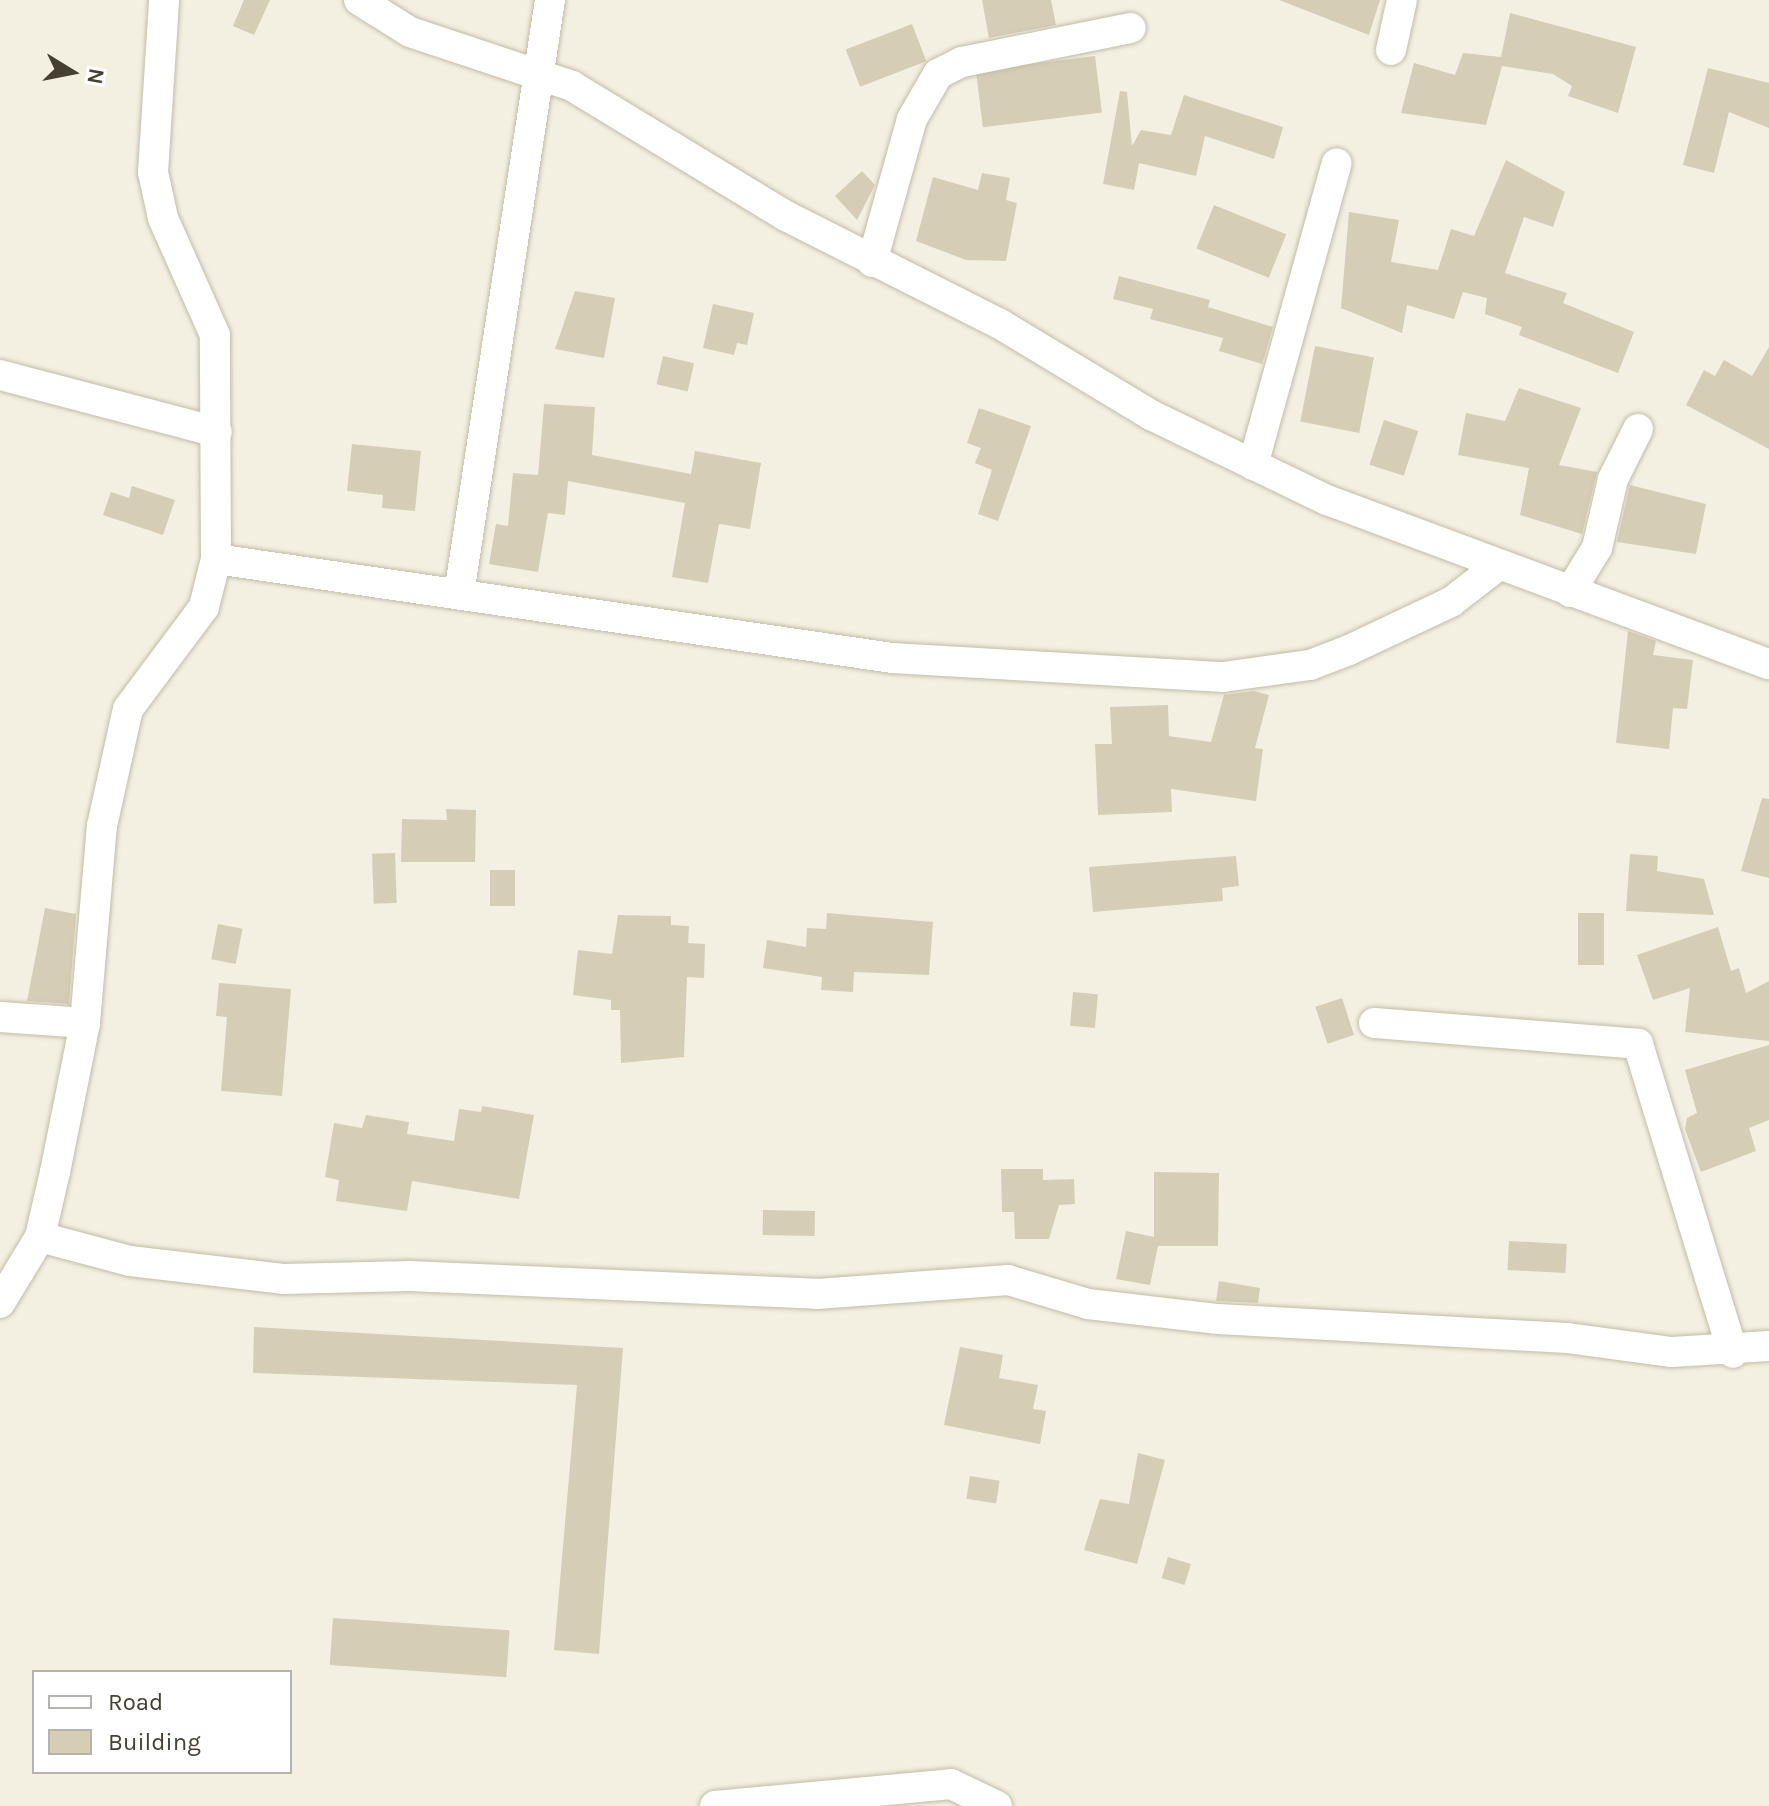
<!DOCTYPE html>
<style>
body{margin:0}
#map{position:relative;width:1769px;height:1806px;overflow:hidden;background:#f3f0e2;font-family:Karla,sans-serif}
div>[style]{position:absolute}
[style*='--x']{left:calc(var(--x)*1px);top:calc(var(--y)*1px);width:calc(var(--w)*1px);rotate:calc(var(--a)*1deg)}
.building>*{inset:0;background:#d5cdb6;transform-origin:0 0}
.roads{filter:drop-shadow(0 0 2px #c2bca6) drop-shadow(0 0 2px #c2bca6)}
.minor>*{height:30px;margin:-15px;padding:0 15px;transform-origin:15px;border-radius:15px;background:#fff}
span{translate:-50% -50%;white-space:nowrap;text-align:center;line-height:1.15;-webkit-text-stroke:6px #fff;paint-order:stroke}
.legend{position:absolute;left:32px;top:1670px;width:260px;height:104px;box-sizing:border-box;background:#fff;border:2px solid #b5b3ad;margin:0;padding:10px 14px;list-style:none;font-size:24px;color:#454032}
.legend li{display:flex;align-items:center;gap:16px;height:40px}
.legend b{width:40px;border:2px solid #b5b3ad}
.north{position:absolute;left:32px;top:32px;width:80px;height:80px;-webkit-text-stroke:6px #fff;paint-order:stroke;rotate:100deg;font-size:22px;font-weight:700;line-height:32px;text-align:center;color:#454032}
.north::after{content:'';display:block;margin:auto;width:28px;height:36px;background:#454032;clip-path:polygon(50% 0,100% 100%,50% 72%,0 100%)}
</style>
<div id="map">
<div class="building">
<i style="clip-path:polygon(244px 0,270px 0,254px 35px,233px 26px)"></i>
<i style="clip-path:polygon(982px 0,1051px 0,1056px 25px,989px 38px)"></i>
<i style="clip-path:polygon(1279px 0,1380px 0,1369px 35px)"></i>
<i style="clip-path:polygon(1510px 13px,1636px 47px,1618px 113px,1568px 96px,1572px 86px,1553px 74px,1502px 66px,1486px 125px,1401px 113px,1414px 63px,1455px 75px,1463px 53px,1501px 57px)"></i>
<i style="left:912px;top:24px;width:40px;height:71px;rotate:69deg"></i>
<i style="left:1095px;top:56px;width:57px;height:120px;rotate:83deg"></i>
<i style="clip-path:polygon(1708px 68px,1769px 83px,1769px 128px,1729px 112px,1714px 173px,1683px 165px)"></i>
<i style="clip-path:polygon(1120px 91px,1127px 92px,1132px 146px,1141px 130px,1171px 135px,1184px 95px,1283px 127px,1274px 159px,1205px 136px,1196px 176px,1139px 163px,1134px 190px,1103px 184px)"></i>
<i style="clip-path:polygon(1506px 160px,1565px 192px,1553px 227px,1524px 217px,1505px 273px,1567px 293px,1563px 303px,1634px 332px,1618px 373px,1519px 335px,1522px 327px,1485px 314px,1487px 298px,1463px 292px,1454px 319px,1407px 305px,1402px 333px,1341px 308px,1349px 212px,1399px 220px,1391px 262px,1438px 270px,1451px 229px,1474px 236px)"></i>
<i style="clip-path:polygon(862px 171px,875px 185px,857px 220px,835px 196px)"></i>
<i style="clip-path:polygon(982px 173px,1010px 178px,1006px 200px,1017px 203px,1006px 261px,966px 260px,916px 241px,933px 177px,978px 190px)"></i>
<i style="left:1214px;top:205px;width:78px;height:47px;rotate:22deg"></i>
<i style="clip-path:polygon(1119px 276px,1210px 300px,1208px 307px,1273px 327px,1262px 364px,1219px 351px,1223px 338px,1150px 319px,1153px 309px,1113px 299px)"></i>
<i style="clip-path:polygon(575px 291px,615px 298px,604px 358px,555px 349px)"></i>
<i style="clip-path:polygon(713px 304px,754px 313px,747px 345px,737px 343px,734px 355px,703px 348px)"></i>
<i style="left:1315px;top:346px;width:60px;height:77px;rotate:11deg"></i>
<i style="clip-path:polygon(1769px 347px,1769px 449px,1686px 405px,1704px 370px,1715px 376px,1724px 360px,1752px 376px)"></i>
<i style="left:663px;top:356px;width:32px;height:29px;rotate:13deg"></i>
<i style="clip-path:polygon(1519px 388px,1581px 408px,1559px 465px,1597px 472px,1582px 534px,1520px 515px,1529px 468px,1458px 455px,1466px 413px,1505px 421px)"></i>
<i style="clip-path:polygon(544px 404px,595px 407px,592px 455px,691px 474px,695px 451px,761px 463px,750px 529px,719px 524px,708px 583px,672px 577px,685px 503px,568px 481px,565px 515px,548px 513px,538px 572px,489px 564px,496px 524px,508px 526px,513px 473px,538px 475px)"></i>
<i style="clip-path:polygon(979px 408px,1031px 426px,998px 521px,978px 514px,992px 470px,975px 463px,981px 448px,967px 443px)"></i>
<i style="left:1384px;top:420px;width:36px;height:47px;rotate:18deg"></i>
<i style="clip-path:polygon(352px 444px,421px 451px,415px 511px,382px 508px,383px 495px,347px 491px)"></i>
<i style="clip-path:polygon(1630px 485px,1706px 504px,1696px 554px,1617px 542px)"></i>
<i style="clip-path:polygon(132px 486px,175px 500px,163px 535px,103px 515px,111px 492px,129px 498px)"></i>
<i style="clip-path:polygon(1628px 631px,1656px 641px,1653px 655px,1693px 660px,1687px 709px,1673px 708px,1669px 749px,1616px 743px)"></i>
<i style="clip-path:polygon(1254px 691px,1269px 695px,1255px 748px,1263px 749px,1256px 801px,1171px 789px,1172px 812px,1098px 815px,1095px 744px,1112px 744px,1110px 707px,1168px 705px,1169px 736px,1211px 742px,1224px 695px)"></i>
<i style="clip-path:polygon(1762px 798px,1769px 799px,1769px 878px,1741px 871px)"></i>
<i style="clip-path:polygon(446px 809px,476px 810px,475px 862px,401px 862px,402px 819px,447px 820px)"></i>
<i style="left:395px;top:853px;width:50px;height:23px;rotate:88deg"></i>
<i style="clip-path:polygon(1630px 854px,1658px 856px,1657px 871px,1704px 879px,1714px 915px,1626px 911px)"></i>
<i style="clip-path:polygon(1236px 856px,1239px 886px,1222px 888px,1223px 901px,1093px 912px,1089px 867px)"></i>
<i style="left:515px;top:870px;width:36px;height:25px;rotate:90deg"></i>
<i style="clip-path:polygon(45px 908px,76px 914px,69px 1004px,27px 1001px)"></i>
<i style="clip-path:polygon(827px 913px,933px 922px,929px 975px,854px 972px,853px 992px,821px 990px,822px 977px,763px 968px,767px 940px,806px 947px,807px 928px,826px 929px)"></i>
<i style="left:1578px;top:913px;width:26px;height:52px"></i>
<i style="clip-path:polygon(618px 915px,671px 916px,671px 925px,689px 926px,688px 943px,705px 944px,704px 978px,687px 977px,684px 1057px,621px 1063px,620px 1010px,611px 1010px,611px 1000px,573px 995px,578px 950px,612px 954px)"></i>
<i style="left:218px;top:924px;width:25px;height:36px;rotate:11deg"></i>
<i style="clip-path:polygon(1718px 927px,1731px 971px,1739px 968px,1746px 993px,1769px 981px,1769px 1041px,1685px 1032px,1690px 988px,1653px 1000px,1637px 955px)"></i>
<i style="clip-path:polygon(219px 983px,291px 989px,282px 1096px,221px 1091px,227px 1017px,216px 1016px)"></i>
<i style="left:1073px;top:992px;width:25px;height:34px;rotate:5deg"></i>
<i style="left:1342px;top:998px;width:39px;height:28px;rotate:72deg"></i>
<i style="clip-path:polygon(1769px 1045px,1769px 1120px,1749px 1128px,1756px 1151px,1701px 1172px,1685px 1129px,1687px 1118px,1697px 1113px,1685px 1070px)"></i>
<i style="clip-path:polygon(482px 1106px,534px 1115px,519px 1199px,412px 1181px,407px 1211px,336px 1201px,339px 1180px,325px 1177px,334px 1123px,362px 1128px,366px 1115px,409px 1122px,407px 1134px,454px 1141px,459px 1109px,481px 1112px)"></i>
<i style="clip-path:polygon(1001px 1169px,1043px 1169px,1043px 1180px,1074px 1179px,1075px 1204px,1059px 1205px,1049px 1239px,1015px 1239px,1014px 1212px,1002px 1212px)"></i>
<i style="clip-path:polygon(1154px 1172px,1219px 1173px,1218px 1246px,1158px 1246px,1150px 1285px,1116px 1279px,1126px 1231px,1154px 1237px)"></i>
<i style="left:763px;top:1210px;width:52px;height:25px;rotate:1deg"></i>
<i style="left:1509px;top:1241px;width:58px;height:29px;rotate:3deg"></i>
<i style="clip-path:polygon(1219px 1281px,1260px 1288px,1258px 1303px,1216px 1301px)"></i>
<i style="clip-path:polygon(254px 1327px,623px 1348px,599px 1654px,554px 1650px,577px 1385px,253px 1373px)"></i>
<i style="clip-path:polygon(960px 1347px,1003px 1355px,999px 1378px,1038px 1385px,1033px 1409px,1046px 1411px,1040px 1444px,944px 1425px)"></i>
<i style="clip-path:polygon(1138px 1453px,1165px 1460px,1137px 1564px,1084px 1550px,1100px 1499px,1129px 1504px)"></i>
<i style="left:970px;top:1476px;width:30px;height:23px;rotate:9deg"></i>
<i style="left:1168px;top:1557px;width:24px;height:22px;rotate:17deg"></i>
<i style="left:333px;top:1618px;width:177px;height:47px;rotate:4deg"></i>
</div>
<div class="roads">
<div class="minor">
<i style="--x:359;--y:0;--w:60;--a:32.1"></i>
<i style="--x:410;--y:32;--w:171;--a:18.4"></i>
<i style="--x:572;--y:86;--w:250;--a:31.3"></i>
<i style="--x:786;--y:216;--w:240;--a:26.8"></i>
<i style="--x:1000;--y:324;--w:176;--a:31.1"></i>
<i style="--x:1151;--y:415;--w:195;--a:25.8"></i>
<i style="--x:1327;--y:500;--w:471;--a:20.4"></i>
<i style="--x:1391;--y:50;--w:51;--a:-77.6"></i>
<i style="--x:872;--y:262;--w:148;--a:-74.4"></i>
<i style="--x:912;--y:119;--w:52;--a:-60"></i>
<i style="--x:938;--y:74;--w:27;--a:-27"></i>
<i style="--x:962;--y:62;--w:172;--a:-11.4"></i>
<i style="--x:0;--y:375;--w:224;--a:14.7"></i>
<i style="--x:1253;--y:465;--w:313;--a:-74.5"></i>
<i style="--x:216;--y:559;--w:683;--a:8.33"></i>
<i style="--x:892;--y:658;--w:332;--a:3.3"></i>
<i style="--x:1223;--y:677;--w:88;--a:-7.9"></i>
<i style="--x:1310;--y:665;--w:42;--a:-21"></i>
<i style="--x:1349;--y:650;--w:113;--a:-25.2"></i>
<i style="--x:1451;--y:602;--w:56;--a:-37.7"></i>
<i style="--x:1570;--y:592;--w:52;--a:-58.5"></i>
<i style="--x:1597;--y:548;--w:71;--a:-76.9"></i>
<i style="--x:1613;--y:479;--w:56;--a:-63.4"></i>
<i style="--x:459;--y:594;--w:601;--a:-81.29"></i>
<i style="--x:0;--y:1017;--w:85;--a:4"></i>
<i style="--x:1374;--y:1023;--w:265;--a:4.5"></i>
<i style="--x:1638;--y:1044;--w:323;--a:72.9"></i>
<i style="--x:40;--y:1237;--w:93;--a:14.9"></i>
<i style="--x:130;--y:1261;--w:154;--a:6.7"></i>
<i style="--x:283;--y:1279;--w:127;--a:-1.4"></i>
<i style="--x:410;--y:1276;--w:407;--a:2.5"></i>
<i style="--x:817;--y:1294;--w:192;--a:-4.2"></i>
<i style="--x:1008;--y:1280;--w:84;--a:16.7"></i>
<i style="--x:1088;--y:1304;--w:131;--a:6.6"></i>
<i style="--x:1218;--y:1319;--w:350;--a:3.1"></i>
<i style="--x:1567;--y:1338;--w:106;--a:7.6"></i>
<i style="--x:1672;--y:1352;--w:97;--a:-3.5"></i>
<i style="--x:0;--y:1303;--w:77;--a:-58.8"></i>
<i style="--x:40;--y:1237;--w:67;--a:-77"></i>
<i style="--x:55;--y:1172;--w:152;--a:-78.6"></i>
<i style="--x:85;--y:1023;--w:198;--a:-85.1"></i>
<i style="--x:102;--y:826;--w:120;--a:-77.5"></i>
<i style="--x:128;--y:709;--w:127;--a:-53.3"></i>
<i style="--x:204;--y:607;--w:49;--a:-76"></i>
<i style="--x:216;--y:559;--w:224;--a:-90.3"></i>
<i style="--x:215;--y:335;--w:128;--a:-114"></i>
<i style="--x:163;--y:218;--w:47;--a:-102.3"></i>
<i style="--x:153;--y:172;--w:172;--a:-86.3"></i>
<i style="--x:715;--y:1806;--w:237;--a:-5.3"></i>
<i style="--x:951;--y:1784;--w:51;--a:25.6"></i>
</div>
</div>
<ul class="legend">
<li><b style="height:10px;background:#fff"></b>Road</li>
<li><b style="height:22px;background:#d5cdb6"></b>Building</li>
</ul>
<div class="north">N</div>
</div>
